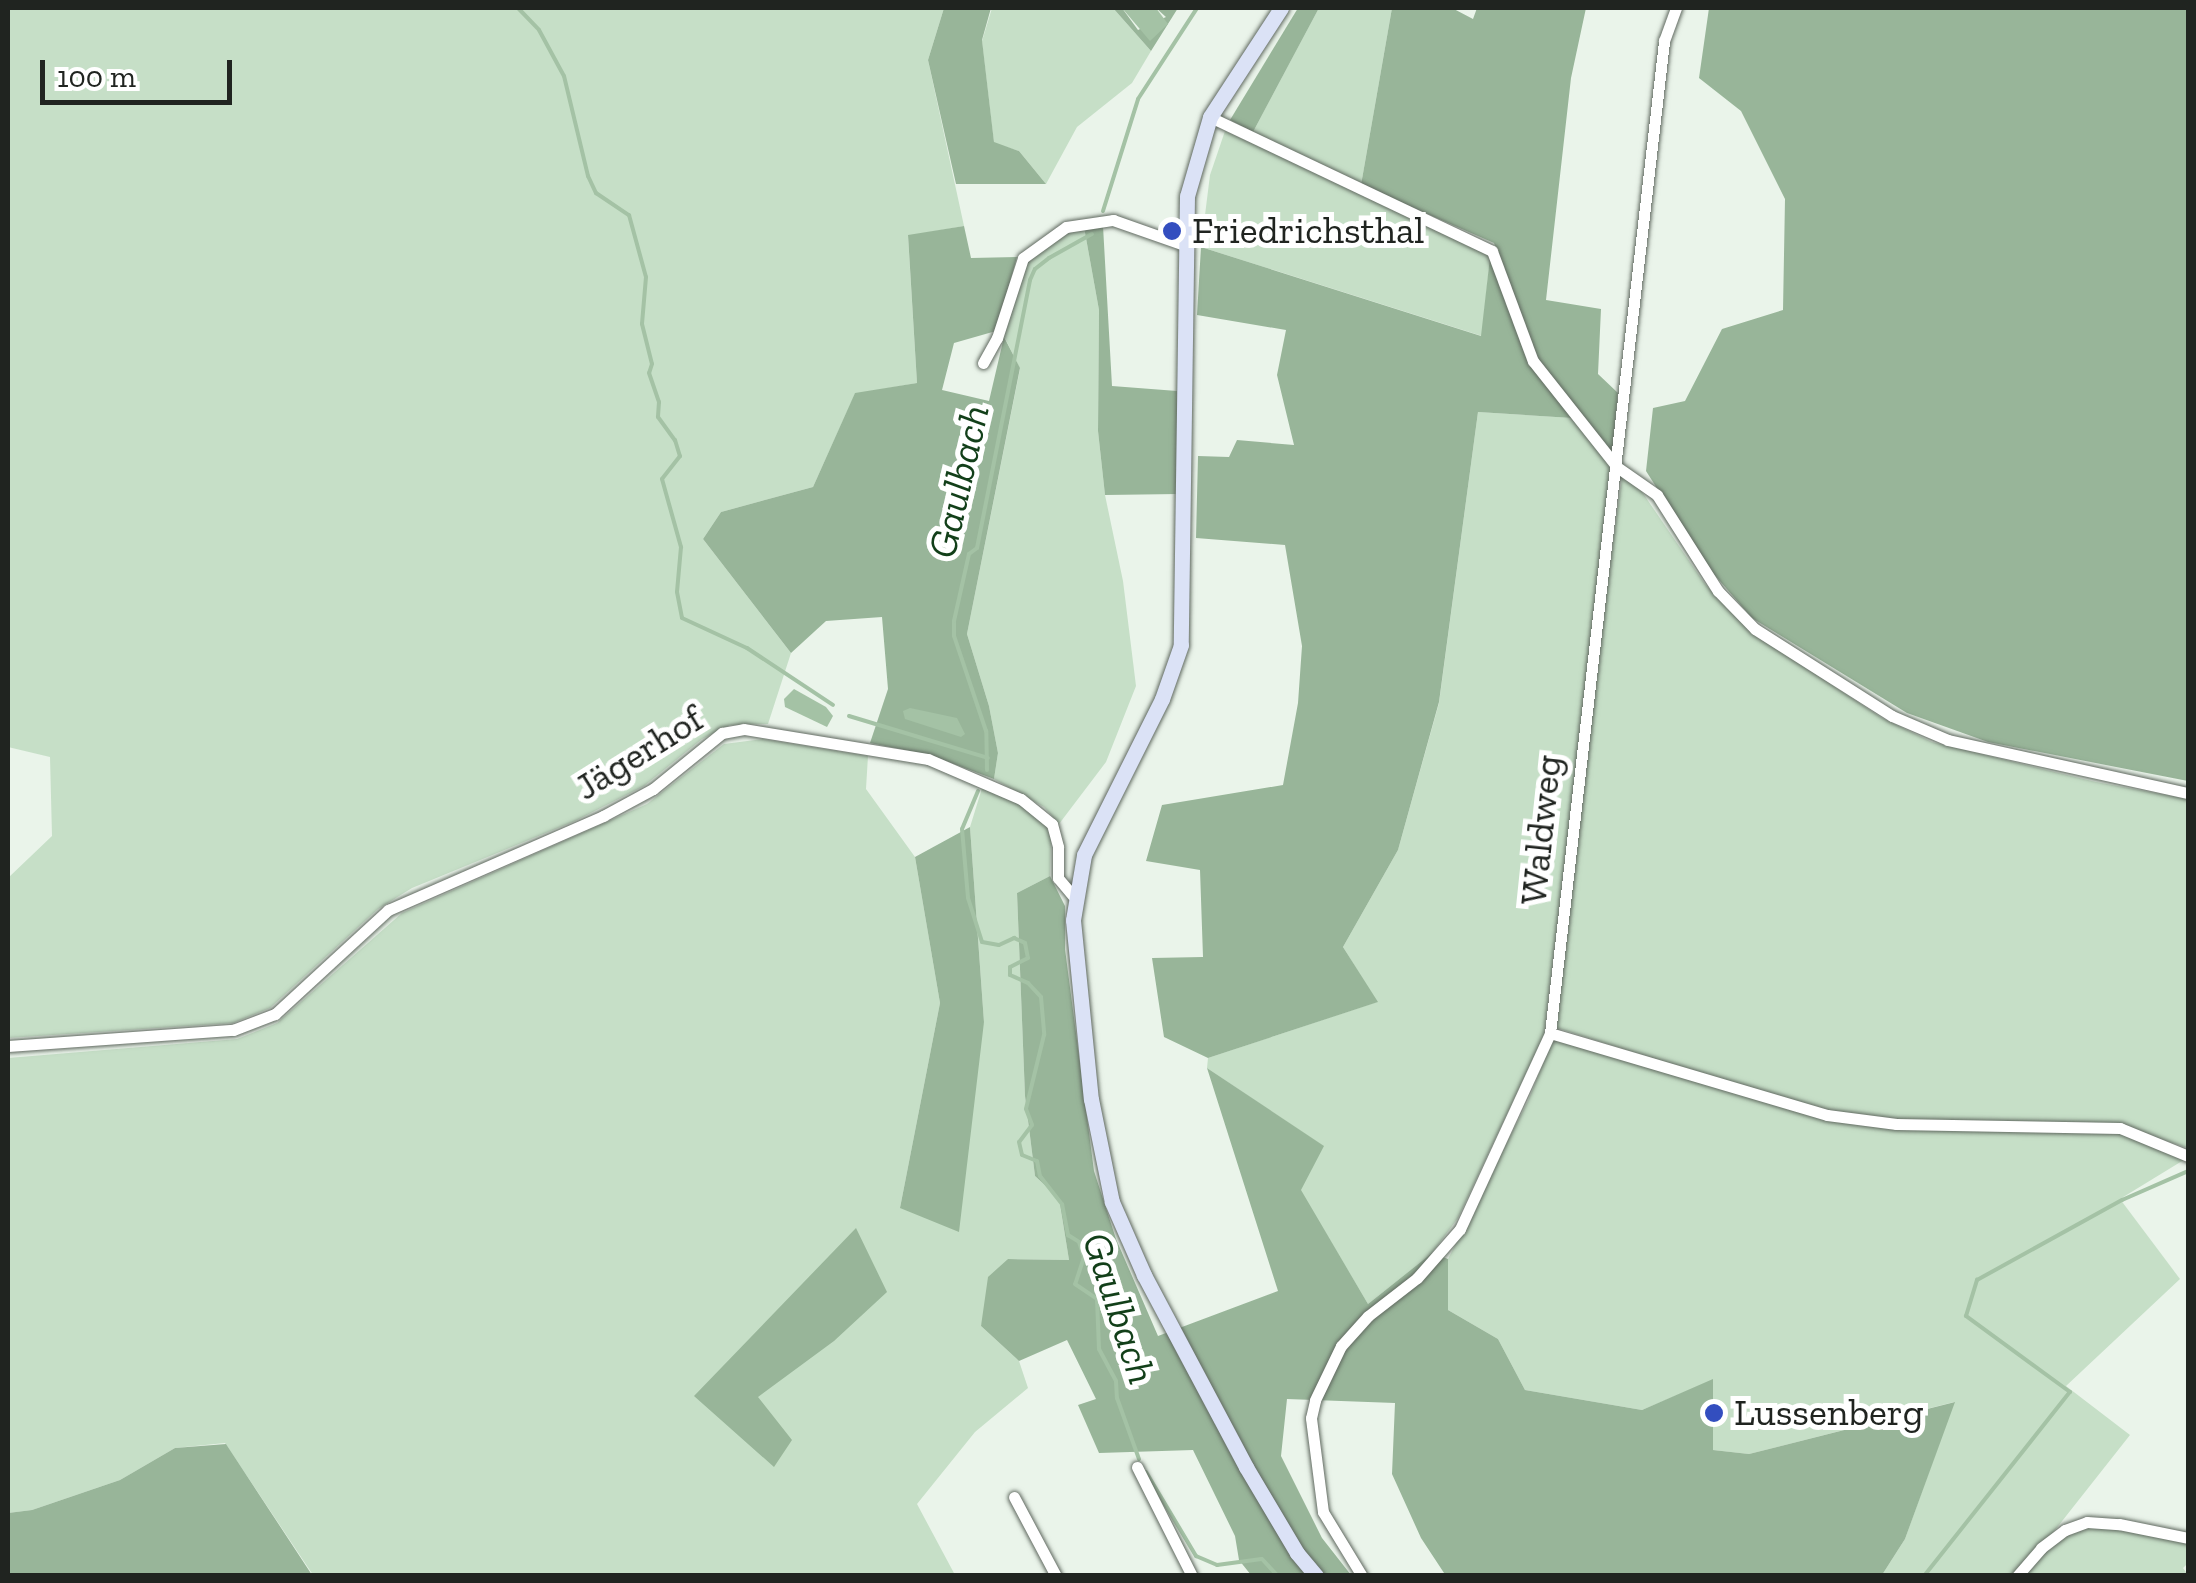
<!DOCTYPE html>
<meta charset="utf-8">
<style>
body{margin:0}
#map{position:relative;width:2196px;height:1583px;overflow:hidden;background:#eaf4ea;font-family:"Zilla Slab",serif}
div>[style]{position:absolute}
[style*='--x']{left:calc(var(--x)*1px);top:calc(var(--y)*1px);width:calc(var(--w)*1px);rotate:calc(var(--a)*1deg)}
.green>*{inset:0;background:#c6dfc7}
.forest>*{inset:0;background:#98b599}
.water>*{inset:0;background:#a4c2a5}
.stream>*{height:4px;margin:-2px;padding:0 2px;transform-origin:2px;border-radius:2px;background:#a4c2a5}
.roads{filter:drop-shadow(0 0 2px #606960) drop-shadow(0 0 2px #606960)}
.minor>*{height:11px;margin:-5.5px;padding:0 5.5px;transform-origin:5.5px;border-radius:5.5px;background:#fff}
.secondary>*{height:15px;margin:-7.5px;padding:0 7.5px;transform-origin:7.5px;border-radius:7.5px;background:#dbe2f6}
.dots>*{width:28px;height:28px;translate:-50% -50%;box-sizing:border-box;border:5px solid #fff;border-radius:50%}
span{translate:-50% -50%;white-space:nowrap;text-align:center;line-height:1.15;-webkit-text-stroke:10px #fff;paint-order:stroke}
.poi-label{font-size:38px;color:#202420}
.left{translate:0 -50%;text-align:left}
.street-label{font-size:38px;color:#202420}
.water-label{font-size:40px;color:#123f19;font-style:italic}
.frame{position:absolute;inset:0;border:10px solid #202420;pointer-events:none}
.scale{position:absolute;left:40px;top:60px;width:192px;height:45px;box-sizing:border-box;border:5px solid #202420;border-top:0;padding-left:12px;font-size:30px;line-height:35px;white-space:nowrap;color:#202420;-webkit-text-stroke:8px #fff;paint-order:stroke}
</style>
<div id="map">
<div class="green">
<i style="clip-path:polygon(8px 8px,944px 8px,928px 60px,964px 226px,908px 236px,917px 383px,855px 394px,813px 487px,721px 512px,703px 539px,791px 653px,768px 724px,730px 725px,702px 739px,644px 786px,575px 821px,412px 888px,378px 909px,270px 1008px,233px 1023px,8px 1038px,8px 878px,52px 836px,50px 757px,8px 747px)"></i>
<i style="clip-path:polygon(992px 8px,1113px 8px,1151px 51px,1132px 83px,1077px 127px,1046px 184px,1019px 151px,994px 143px,982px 41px)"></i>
<i style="clip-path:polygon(1319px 8px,1392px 8px,1361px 185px,1253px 132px)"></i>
<i style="clip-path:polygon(1225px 131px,1483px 249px,1490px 257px,1482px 336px,1201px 247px,1210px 175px)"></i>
<i style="clip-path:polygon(1084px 227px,1099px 310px,1098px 431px,1105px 495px,1123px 581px,1136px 686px,1106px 762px,1059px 824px,1044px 807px,994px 779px,998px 753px,989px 706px,967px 634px,1020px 369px,1004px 336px,1027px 263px,1061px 236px)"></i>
<i style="clip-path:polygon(1478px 412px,1572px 418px,1612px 467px,1544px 1035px,1458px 1218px,1432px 1253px,1368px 1304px,1300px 1190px,1323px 1146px,1207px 1068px,1208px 1058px,1377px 1002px,1343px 947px,1398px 850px,1439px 703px)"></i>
<i style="clip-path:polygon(1622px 478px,1640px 489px,1705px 584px,1750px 631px,1882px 718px,1932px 742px,2096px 782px,2188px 799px,2188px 1148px,2120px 1126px,2087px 1122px,1896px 1121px,1827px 1113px,1557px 1028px,1584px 752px)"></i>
<i style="clip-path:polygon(763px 739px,868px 756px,866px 789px,915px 857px,940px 1003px,900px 1208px,984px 1022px,970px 827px,983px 785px,1021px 804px,1046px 826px,1051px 838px,1050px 876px,1017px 893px,1025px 1096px,1035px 1176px,1059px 1198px,1069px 1260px,1008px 1259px,981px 1326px,1019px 1361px,1028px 1388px,975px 1432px,917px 1504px,955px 1575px,313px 1575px,225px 1443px,175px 1448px,120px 1480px,32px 1510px,8px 1513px,8px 1058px,237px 1039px,277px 1023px,402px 913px,647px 804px,724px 744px)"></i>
<i style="clip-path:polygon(1553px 1039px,1830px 1119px,2119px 1131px,2187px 1158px,2120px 1199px,2180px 1279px,2066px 1386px,2130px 1435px,2044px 1544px,2087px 1522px,2188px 1538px,2188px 1563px,2183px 1568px,2188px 1575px,1882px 1575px,1905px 1539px,1954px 1402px,1749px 1454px,1713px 1450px,1713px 1380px,1642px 1410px,1525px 1390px,1498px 1339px,1448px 1310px,1448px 1259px,1528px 1101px)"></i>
</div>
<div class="forest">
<i style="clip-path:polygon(944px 8px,991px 8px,982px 40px,994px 142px,1019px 151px,1046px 184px,956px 184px,928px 60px)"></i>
<i style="clip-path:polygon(1113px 8px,1122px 8px,1138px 30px,1166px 17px,1156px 8px,1178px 8px,1151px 51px)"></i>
<i style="clip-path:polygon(1298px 8px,1319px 8px,1253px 132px,1230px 120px)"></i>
<i style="clip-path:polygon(1392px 8px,1452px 8px,1473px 19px,1477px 8px,1586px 8px,1571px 78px,1546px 300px,1601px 309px,1598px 374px,1618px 393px,1612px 454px,1536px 360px,1494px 243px,1361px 185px)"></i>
<i style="clip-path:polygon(1709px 8px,2188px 8px,2188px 781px,1988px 742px,1907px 713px,1752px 618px,1706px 565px,1646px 471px,1653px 408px,1685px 401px,1722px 329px,1783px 310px,1785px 199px,1741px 111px,1699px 78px)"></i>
<i style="clip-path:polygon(964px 226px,971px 258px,1017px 257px,996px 331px,954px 343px,942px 390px,989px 401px,1004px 337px,1020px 368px,967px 634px,989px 706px,998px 753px,994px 779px,930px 755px,870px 743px,888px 689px,882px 617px,826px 621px,791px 653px,703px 539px,721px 512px,813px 487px,855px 393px,917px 383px,908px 235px)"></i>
<i style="clip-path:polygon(1103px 226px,1112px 386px,1177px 391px,1178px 494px,1105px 495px,1098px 431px,1099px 310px,1084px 227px)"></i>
<i style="clip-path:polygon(1201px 247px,1481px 336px,1490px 257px,1528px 363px,1572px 418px,1478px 412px,1439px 702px,1398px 850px,1343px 947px,1378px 1002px,1208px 1058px,1164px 1037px,1152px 958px,1203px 957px,1200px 870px,1146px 861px,1162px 805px,1283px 785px,1298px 703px,1302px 646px,1285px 545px,1196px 538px,1198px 456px,1229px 457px,1237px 440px,1294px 445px,1277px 375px,1286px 330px,1197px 315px)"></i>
<i style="clip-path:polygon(970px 827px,984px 1022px,959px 1232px,900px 1208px,940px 1003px,915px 857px)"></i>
<i style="clip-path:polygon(1050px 876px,1065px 906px,1065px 949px,1094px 1171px,1116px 1239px,1158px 1336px,1278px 1291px,1207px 1068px,1324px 1146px,1301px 1190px,1368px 1304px,1432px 1253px,1448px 1259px,1448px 1310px,1498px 1339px,1525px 1390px,1642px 1410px,1713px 1379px,1713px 1450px,1749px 1454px,1955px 1402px,1905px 1539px,1882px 1575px,1446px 1576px,1421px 1538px,1392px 1474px,1395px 1403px,1287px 1399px,1281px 1456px,1322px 1538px,1351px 1575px,1251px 1575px,1239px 1560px,1235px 1536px,1193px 1450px,1099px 1453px,1078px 1405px,1096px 1399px,1067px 1340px,1019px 1361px,981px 1326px,988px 1277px,1008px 1259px,1069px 1260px,1059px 1198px,1035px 1176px,1025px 1096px,1017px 893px)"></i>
<i style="clip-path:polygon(856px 1228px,887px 1292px,834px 1341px,758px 1397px,792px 1440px,774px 1467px,694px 1396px)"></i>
<i style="clip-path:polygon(226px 1444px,312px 1575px,8px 1575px,8px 1513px,32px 1510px,120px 1480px,175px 1448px)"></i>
</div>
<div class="water">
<i style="clip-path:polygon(1122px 8px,1156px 8px,1168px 24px,1150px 41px)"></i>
<i style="clip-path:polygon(794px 689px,826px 707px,833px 716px,827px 727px,785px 707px,784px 699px)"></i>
<i style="clip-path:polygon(910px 708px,957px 718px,965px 734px,961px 737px,905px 719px,903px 711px)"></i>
</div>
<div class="stream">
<i style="--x:518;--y:8;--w:30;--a:46"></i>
<i style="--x:539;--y:30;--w:52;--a:61.5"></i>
<i style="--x:564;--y:76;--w:103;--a:76.5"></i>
<i style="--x:588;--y:176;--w:19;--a:65"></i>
<i style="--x:596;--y:193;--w:40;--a:34"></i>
<i style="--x:629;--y:215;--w:64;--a:74.7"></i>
<i style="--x:646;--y:277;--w:47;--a:94.9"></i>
<i style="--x:642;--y:324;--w:41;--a:76"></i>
<i style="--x:652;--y:364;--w:9;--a:108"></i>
<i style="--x:649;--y:373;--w:31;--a:71"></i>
<i style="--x:659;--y:402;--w:15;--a:94"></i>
<i style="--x:658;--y:417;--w:29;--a:54"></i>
<i style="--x:675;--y:440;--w:17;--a:73"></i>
<i style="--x:680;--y:456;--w:29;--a:128"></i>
<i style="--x:662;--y:479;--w:71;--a:74.4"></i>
<i style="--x:681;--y:547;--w:45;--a:95.1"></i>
<i style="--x:677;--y:592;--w:26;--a:79"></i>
<i style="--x:682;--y:618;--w:72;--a:24.8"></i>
<i style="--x:747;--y:648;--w:103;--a:33.5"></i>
<i style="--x:1103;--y:211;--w:117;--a:-72.6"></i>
<i style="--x:1138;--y:99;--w:108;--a:-57"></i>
<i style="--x:849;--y:716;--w:145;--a:16.8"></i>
<i style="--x:987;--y:770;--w:39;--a:-91"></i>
<i style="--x:986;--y:731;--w:100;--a:-108.6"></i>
<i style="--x:954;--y:636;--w:15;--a:-90"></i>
<i style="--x:954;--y:621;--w:69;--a:-77.4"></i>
<i style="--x:969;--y:554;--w:10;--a:-37"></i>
<i style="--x:977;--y:548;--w:273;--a:-78.8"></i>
<i style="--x:1030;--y:280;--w:12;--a:-66"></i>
<i style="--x:1035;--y:269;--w:18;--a:-38"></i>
<i style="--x:1049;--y:258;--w:49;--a:-29.2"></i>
<i style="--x:978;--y:791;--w:41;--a:112.8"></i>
<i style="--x:962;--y:829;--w:69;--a:85"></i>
<i style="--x:968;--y:898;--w:46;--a:72.3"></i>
<i style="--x:982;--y:942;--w:17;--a:10"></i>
<i style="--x:999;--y:945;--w:17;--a:-25"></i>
<i style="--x:1014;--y:938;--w:12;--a:24"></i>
<i style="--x:1025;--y:943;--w:15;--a:79"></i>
<i style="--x:1028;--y:958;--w:20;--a:153"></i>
<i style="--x:1010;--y:967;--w:8;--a:90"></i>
<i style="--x:1010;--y:975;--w:20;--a:24"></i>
<i style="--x:1028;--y:983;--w:19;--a:47"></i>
<i style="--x:1041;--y:997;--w:38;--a:85"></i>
<i style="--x:1044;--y:1035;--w:76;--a:103.7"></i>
<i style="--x:1026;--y:1109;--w:17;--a:69"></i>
<i style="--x:1032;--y:1125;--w:21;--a:127"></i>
<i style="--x:1019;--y:1142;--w:13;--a:77"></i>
<i style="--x:1022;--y:1155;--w:16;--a:22"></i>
<i style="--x:1037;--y:1161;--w:15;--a:79"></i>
<i style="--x:1040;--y:1176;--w:36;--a:52"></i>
<i style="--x:1062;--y:1204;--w:32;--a:79"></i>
<i style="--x:1068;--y:1235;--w:13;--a:32"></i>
<i style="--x:1079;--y:1242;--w:16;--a:72"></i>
<i style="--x:1084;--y:1257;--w:28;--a:108"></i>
<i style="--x:1075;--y:1284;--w:27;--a:34"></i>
<i style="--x:1097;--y:1299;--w:50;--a:87.7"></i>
<i style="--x:1099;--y:1349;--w:36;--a:62"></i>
<i style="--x:1116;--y:1381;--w:17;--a:87"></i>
<i style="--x:1117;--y:1398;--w:65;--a:70.2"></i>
<i style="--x:1146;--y:1472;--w:98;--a:59.2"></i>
<i style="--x:1196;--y:1556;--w:23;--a:23"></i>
<i style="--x:1217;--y:1565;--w:45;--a:-7.6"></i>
<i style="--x:1262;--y:1559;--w:23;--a:47"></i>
<i style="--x:1924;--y:1576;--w:235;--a:-51.6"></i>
<i style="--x:2070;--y:1392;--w:129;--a:-143.8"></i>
<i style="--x:1966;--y:1316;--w:38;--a:-73"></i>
<i style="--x:1977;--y:1280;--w:166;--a:-28.9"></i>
<i style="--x:2122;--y:1200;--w:72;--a:-23.7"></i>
</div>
<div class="roads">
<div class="minor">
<i style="--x:1210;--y:117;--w:312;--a:25.4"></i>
<i style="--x:1492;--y:251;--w:117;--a:69.6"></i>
<i style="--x:1533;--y:361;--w:135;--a:51.6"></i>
<i style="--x:1617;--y:467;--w:49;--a:35"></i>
<i style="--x:1657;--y:495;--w:114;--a:57.6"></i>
<i style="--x:1718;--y:591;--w:53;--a:45.8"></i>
<i style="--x:1755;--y:629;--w:162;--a:32.4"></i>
<i style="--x:1892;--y:716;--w:61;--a:23.2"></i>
<i style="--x:1948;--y:740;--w:246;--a:12.5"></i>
<i style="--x:983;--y:363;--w:29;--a:-61"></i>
<i style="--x:997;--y:338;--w:84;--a:-72"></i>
<i style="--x:1023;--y:258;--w:53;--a:-35.8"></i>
<i style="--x:1066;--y:227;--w:48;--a:-8.5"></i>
<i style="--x:1113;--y:220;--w:75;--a:19.4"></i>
<i style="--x:1550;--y:1033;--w:289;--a:16.5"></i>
<i style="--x:1827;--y:1115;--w:70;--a:7.4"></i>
<i style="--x:1896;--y:1124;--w:224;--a:1"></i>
<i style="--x:2120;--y:1128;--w:74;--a:22.4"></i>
<i style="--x:8;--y:1046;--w:226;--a:-4.1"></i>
<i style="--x:233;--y:1030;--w:45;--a:-20.9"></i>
<i style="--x:275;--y:1014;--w:154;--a:-42.6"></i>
<i style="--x:388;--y:910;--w:235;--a:-23.6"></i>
<i style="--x:603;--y:816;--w:57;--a:-28.4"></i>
<i style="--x:653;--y:789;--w:89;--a:-39.1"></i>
<i style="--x:722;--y:733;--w:22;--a:-10"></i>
<i style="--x:744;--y:729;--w:186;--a:9.3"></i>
<i style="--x:928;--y:759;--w:101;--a:23.3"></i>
<i style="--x:1021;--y:799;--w:40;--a:39"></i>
<i style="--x:1052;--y:824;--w:24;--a:75"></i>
<i style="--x:1058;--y:847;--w:31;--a:90"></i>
<i style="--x:1058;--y:878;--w:25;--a:50"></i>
<i style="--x:1137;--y:1467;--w:122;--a:63.2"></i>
<i style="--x:1014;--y:1497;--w:89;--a:62"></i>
<i style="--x:1362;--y:1576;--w:75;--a:-121.4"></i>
<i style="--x:1323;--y:1512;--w:95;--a:-97.3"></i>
<i style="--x:1311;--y:1418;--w:18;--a:-77"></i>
<i style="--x:1315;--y:1400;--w:60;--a:-64.3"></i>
<i style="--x:1341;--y:1346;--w:40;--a:-48"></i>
<i style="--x:1368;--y:1316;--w:62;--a:-37.8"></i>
<i style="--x:1417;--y:1278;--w:65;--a:-48.7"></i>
<i style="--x:1460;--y:1229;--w:216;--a:-65.3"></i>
<i style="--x:1550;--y:1033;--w:999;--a:-83.44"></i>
<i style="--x:1664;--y:41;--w:35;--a:-70"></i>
<i style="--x:2017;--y:1576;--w:37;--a:-49"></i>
<i style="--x:2041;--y:1548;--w:30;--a:-37"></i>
<i style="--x:2065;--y:1530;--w:23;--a:-20"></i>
<i style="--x:2087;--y:1522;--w:32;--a:4"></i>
<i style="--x:2119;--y:1524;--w:70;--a:11.5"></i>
</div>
<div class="secondary">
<i style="--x:1281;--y:8;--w:130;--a:123.1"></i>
<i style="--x:1210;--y:117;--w:82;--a:106.2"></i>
<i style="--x:1187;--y:196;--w:449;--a:90.8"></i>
<i style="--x:1181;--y:645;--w:57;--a:109.4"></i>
<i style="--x:1162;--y:699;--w:174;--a:116.6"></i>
<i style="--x:1084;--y:855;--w:66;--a:99.6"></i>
<i style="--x:1073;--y:920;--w:180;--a:84.3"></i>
<i style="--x:1091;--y:1099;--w:105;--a:78.5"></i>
<i style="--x:1112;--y:1202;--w:80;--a:66.3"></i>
<i style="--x:1144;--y:1275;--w:217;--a:62"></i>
<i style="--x:1246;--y:1467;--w:100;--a:59.3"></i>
<i style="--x:1297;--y:1553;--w:30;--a:50"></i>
</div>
</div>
<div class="dots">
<i style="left:1172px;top:231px;background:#334ebf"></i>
<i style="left:1714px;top:1413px;background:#334ebf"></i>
</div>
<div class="poi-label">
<span class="left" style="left:1192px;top:231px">Friedrichsthal</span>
<span class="left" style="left:1734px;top:1413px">Lussenberg</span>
</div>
<div class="street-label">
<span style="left:639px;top:753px;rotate:-32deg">Jägerhof</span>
<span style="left:1541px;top:830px;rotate:-84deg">Waldweg</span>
</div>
<div class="water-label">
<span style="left:958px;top:481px;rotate:-77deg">Gaulbach</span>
<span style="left:1120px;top:1308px;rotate:72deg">Gaulbach</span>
</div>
<div class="frame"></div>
<div class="scale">100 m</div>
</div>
